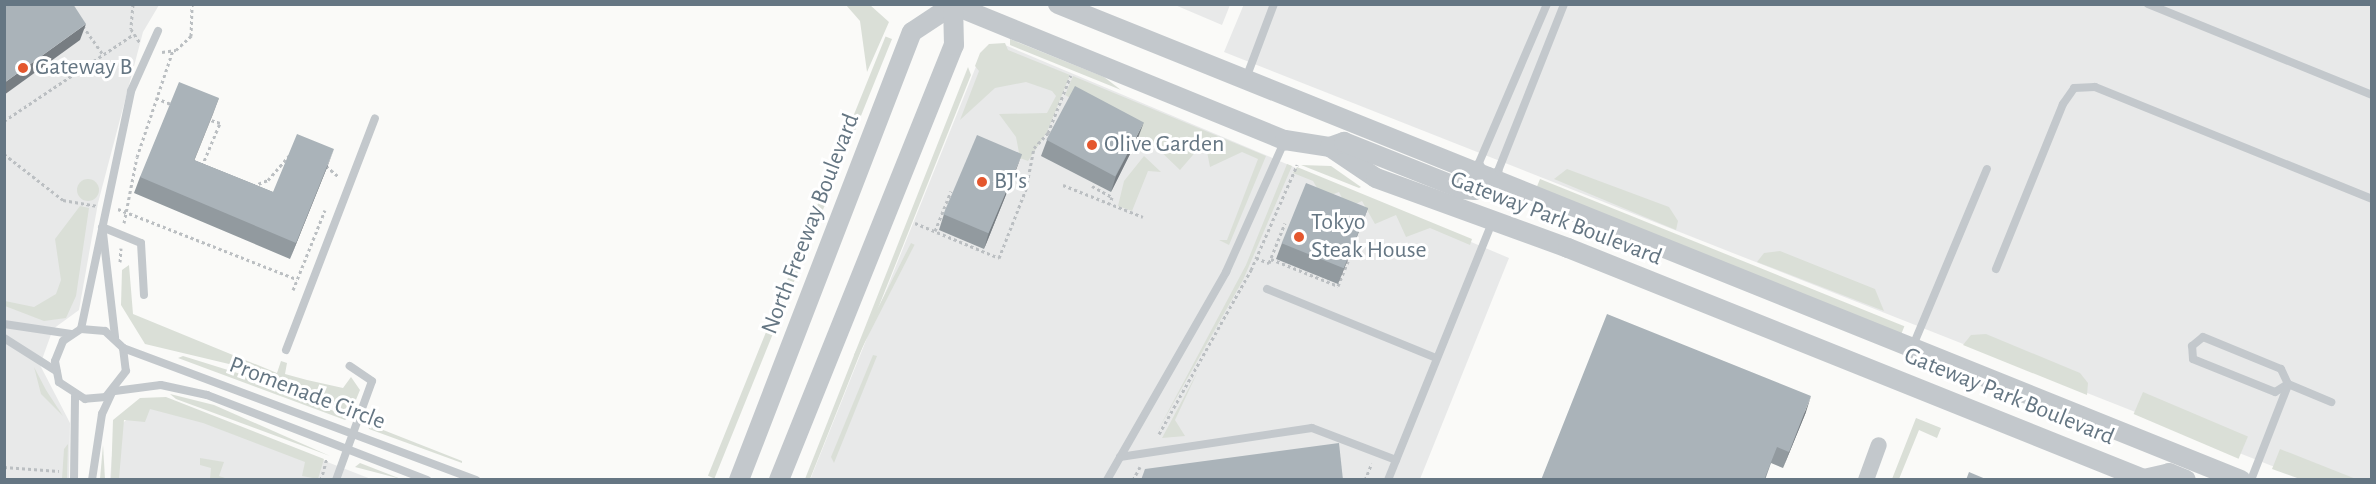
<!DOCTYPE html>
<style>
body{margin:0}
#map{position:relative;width:2376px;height:484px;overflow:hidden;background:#fafaf8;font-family:"Alegreya Sans",sans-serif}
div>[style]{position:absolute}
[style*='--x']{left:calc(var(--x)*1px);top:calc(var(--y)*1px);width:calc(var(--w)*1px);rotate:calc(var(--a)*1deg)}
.built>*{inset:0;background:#e8e9e9}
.green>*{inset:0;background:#dadfd7;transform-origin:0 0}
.round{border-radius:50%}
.path>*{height:3px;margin-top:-1.5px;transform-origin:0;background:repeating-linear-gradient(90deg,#bbbfc2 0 3px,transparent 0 6px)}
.service>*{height:8px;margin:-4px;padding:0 4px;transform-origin:4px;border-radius:4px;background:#c3c8cc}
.minor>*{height:16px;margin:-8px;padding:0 8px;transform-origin:8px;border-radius:8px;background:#c3c8cc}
.tertiary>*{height:20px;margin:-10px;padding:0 10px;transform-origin:10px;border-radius:10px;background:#c3c8cc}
.wall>*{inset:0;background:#929a9f}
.shaded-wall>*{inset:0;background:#777d82}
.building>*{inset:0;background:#aab3b9;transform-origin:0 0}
.dots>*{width:16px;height:16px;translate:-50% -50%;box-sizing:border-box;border:3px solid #fff;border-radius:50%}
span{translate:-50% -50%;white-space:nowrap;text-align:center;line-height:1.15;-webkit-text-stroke:6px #fff;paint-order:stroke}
.poi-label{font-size:24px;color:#657683}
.left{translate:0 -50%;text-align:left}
.street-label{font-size:24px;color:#657683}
.frame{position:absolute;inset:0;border:6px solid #657683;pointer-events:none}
</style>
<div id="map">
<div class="built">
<i style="clip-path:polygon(1244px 4px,2371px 5px,2371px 479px,2305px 479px,1224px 52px)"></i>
<i style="clip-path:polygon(4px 5px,159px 5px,143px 32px,98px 203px,79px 310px,53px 329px,40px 365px,70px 423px,69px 479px,5px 479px)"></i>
<i style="clip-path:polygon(1175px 5px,1230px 5px,1222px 25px)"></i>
<i style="clip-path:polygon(1005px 45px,1509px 258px,1420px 479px,810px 480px,977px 64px)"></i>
<i style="clip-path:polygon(173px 402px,371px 479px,110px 480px,114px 430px,146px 404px)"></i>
</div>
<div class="green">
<i style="clip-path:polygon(846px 5px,870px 5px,889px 22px,867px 72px,860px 21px)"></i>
<i style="left:892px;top:39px;width:474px;height:7px;rotate:112deg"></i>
<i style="clip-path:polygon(1010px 39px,1104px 77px,1121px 90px,1010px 45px)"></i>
<i style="clip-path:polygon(1005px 43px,1008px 50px,1070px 75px,1047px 132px,1028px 161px,1020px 158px,1016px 137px,999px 114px,1047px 113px,1056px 96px,1052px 91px,1026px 82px,995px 88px,960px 120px,979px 71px,975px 66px,980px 53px,989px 44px)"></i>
<i style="clip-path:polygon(968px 67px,971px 75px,810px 479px,805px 479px)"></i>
<i style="clip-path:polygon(1073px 76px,1266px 156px,1229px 245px,1219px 240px,1227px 240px,1258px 159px,1242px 152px,1210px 167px,1205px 141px,1180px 170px,1153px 144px,1065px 95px)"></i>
<i style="clip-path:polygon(1144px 156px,1161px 172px,1148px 171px,1132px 211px,1118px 206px,1124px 181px)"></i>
<i style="clip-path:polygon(1287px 164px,1292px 166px,1243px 280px,1157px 432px,1246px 265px)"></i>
<i style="clip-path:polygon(1301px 165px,1331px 166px,1361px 187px,1359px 188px)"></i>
<i style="clip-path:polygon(1297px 167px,1472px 239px,1470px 245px,1430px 228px,1406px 237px,1396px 215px,1375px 224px,1362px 201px,1347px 208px,1339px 192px,1323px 198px,1313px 181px,1293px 173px)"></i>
<i style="clip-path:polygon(1567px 169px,1669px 207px,1678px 221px,1676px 230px,1554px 179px)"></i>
<i class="round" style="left:77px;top:179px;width:22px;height:22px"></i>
<i style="left:1540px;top:179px;width:393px;height:11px;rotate:22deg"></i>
<i style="clip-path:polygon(80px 206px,89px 208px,76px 296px,66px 318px,44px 321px,5px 306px,5px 301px,34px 307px,56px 294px,61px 280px,55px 239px)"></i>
<i style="left:911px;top:243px;width:4px;height:126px;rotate:27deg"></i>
<i style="clip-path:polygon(1780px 251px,1875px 289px,1884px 311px,1757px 262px,1764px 253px)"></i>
<i style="clip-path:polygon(129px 265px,133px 314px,277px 373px,281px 361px,287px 363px,285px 374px,307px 380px,343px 388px,351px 377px,360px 390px,351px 412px,229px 364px,145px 344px,121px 305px,122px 270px)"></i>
<i style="clip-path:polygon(1986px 334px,2080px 373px,2088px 383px,2087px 395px,1963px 345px,1971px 335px)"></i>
<i style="clip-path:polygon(873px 355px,877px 356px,834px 463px,831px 457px)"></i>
<i style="clip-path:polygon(183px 356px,244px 375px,349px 417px,345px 420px,178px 358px)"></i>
<i style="clip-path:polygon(34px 367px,46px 390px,63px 416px,41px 394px)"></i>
<i style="clip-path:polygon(1198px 371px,1175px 420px,1185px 436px,1162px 438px)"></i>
<i style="left:2143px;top:392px;width:114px;height:24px;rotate:23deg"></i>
<i style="clip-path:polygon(170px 394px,214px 405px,330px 456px,176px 399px)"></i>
<i style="clip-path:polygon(166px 397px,324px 459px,318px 479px,302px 476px,305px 462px,203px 423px,150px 409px,145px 422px,124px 420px,119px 479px,111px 479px,113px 420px,140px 398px)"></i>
<i style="clip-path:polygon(1916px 418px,1941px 428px,1937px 438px,1919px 430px,1899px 479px,1892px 479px)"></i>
<i style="clip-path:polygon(368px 424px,462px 461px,462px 463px,369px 429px)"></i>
<i style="clip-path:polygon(68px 444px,67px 479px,62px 479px,64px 449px)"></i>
<i style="clip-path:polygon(103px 445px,105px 479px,100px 479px)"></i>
<i style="clip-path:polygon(2280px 449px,2356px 479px,2300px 479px,2272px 469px)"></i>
<i style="clip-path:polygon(200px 458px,224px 462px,219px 476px,228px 479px,210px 479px,211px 468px,200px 465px)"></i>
<i style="clip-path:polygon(360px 463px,401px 479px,355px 467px)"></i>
</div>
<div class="path">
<i style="--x:133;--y:4;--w:25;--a:95"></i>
<i style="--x:131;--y:29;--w:17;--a:57"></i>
<i style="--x:83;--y:26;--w:35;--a:55"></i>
<i style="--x:162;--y:52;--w:14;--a:-8"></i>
<i style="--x:176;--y:50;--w:21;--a:-43"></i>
<i style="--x:191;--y:36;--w:32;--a:-88"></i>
<i style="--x:156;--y:98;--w:16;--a:22"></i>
<i style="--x:4;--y:121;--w:156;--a:-33.8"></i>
<i style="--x:4;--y:154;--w:75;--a:37.9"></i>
<i style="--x:63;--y:200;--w:35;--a:10"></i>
<i style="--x:202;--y:166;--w:47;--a:-67.3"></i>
<i style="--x:220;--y:123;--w:13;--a:-162"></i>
<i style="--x:326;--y:166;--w:16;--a:40"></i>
<i style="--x:1063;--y:185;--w:86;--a:21.8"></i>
<i style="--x:253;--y:186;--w:16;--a:-22"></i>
<i style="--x:268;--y:180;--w:37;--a:-49"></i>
<i style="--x:1092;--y:186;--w:23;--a:29"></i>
<i style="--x:1112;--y:197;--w:7;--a:106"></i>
<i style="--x:118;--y:209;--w:192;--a:21.4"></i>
<i style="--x:124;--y:223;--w:67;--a:-78.9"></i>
<i style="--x:137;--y:157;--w:113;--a:-71.4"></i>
<i style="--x:915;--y:223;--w:91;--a:22.6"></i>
<i style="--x:999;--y:258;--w:74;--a:-68.6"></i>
<i style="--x:1026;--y:189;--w:42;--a:-79"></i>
<i style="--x:1034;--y:148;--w:21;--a:-47"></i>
<i style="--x:1048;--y:133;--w:62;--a:-68.4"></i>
<i style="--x:935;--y:231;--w:43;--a:-68.2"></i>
<i style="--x:1256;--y:258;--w:14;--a:21"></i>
<i style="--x:1269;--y:263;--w:43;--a:-68.2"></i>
<i style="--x:1271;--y:259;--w:72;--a:21.9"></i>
<i style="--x:1338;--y:286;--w:37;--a:-68"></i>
<i style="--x:120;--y:262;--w:14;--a:-86"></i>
<i style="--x:293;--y:290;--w:86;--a:-68.2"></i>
<i style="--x:1159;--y:434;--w:188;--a:-60.7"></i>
<i style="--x:1251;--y:270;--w:115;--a:-66.3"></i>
<i style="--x:4;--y:467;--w:55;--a:4.2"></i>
<i style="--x:321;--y:480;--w:23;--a:-75"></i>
<i style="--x:1133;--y:480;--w:15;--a:-62"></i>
<i style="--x:1365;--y:480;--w:18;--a:-68"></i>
</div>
<div class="service">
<i style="--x:1547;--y:4;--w:173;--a:113.2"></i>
<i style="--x:1479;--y:163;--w:16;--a:60"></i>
<i style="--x:1487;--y:177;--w:13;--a:-29"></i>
<i style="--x:1498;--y:171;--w:180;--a:-68.4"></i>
<i style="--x:2148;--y:4;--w:242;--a:22.1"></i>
<i style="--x:1245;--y:81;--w:82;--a:-69.4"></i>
<i style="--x:102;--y:227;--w:42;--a:22.3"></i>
<i style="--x:141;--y:243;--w:52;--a:86.7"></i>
<i style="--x:103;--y:233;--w:105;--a:83.4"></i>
<i style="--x:1996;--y:269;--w:178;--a:-67.9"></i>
<i style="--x:2063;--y:104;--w:19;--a:-55"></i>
<i style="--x:2074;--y:88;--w:21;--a:-3"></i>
<i style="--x:2095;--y:87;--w:299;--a:22"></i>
<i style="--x:1267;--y:289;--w:183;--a:22.2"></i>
<i style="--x:4;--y:324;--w:68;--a:8.5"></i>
<i style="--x:81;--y:329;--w:243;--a:-78.1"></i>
<i style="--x:131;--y:91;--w:66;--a:-65.8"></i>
<i style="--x:4;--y:338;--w:62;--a:32.4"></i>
<i style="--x:123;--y:348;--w:23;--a:83"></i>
<i style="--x:126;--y:371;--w:33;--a:128"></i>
<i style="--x:106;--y:397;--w:21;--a:175"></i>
<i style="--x:85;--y:399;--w:31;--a:-147"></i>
<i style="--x:59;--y:382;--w:21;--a:-101"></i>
<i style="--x:55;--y:361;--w:22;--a:-68"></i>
<i style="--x:63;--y:341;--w:22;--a:-34"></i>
<i style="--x:81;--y:329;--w:24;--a:5"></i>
<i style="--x:105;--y:331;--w:25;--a:43"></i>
<i style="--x:123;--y:348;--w:377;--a:20.5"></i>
<i style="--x:1912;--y:348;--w:194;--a:-67.3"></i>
<i style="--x:286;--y:350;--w:248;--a:-69"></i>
<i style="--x:2288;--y:384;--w:15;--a:148"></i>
<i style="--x:2275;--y:392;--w:88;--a:-158.1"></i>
<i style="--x:2193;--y:359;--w:13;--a:-94"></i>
<i style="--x:2192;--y:346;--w:14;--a:-39"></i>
<i style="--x:2203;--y:337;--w:84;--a:22.3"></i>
<i style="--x:2281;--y:369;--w:17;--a:65"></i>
<i style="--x:2288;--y:384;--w:47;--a:22.7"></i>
<i style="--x:115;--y:391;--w:46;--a:-7.4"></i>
<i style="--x:161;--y:385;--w:47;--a:12.3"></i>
<i style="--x:207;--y:395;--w:236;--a:21.1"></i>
<i style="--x:1120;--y:457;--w:194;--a:-8.6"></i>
<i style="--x:1312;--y:428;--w:90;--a:20.9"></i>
<i style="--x:74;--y:480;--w:84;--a:-89.3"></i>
<i style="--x:92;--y:480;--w:67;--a:-81.4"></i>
<i style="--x:102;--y:414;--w:23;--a:-65"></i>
<i style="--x:336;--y:480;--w:105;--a:-70"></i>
<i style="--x:372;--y:381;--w:27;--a:-146"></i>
<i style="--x:1107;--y:480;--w:240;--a:-60.2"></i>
<i style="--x:1226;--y:272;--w:145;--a:-65.9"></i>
<i style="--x:1388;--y:480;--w:278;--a:-68"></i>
<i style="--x:2251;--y:480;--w:102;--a:-68.7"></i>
</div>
<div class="minor">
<i style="--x:1866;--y:480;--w:37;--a:-70"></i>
</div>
<div class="tertiary">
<i style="--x:951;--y:4;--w:361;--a:22.2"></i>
<i style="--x:1285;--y:140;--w:46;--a:8.8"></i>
<i style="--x:1330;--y:147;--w:55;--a:34"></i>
<i style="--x:1376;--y:178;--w:204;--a:20"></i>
<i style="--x:1568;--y:248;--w:623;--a:21.87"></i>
<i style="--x:1058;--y:4;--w:1275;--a:21.92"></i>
<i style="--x:1330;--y:147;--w:15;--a:-20"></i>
<i style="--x:1344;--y:142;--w:127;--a:21.7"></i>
<i style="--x:1462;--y:189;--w:13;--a:4"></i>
<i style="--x:1475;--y:190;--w:18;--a:-47"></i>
<i style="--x:2144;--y:479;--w:26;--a:-13"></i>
<i style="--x:2169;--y:473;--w:18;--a:22"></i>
<i style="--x:739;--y:480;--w:480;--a:-68.9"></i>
<i style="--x:912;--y:32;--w:49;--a:-33.4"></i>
<i style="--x:779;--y:480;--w:469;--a:-68.1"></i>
<i style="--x:954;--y:45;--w:41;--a:-91.4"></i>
</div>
<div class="wall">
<i style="clip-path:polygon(219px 98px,194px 160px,273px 192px,328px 165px,290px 259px,134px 193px,140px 177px)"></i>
<i style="clip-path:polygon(1138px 138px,1111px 192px,1041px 156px,1047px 140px)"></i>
<i style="clip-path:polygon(1016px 170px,984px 249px,939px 230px,944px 214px)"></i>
<i style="clip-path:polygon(1368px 208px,1338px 284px,1276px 259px,1282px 243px)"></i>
<i style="clip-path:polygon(1806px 412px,1783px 468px,1771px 463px,1765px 480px,1541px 480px)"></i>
</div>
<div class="shaded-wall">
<i style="clip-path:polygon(86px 24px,80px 40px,4px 95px,4px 83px)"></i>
<i style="clip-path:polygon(219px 98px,213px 114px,188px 176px,194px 160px)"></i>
<i style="clip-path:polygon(1144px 122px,1138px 138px,1111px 192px,1116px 176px)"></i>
<i style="clip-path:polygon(334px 149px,328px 165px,290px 259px,296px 243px)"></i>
<i style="clip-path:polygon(1022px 154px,1016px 170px,984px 249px,989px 232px)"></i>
<i style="clip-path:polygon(1368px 208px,1362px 224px,1338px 284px,1344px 268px)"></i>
<i style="clip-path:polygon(1811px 396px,1806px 412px,1783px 468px,1789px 452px)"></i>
</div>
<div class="building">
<i style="clip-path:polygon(4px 4px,73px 4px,86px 24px,4px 83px)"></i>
<i style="clip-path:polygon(179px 82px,219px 98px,194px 160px,273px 192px,297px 134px,334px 149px,296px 243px,140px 177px)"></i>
<i style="left:1075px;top:86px;width:78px;height:61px;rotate:28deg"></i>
<i style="left:977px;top:135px;width:49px;height:86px;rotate:23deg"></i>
<i style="left:1306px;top:183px;width:67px;height:65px;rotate:22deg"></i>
<i style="clip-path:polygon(1607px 314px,1811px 396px,1789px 452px,1777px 447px,1764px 480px,1541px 480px)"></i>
<i style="clip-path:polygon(1339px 443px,1343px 480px,1141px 480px,1145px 469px)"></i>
<i style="clip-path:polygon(1969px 472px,1988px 480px,1966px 480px)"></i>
</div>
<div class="dots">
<i style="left:23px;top:68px;background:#e4572e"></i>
<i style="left:1092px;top:145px;background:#e4572e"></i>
<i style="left:982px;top:182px;background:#e4572e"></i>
<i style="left:1299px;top:237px;background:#e4572e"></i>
</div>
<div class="poi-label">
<span class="left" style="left:35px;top:68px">Gateway B</span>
<span class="left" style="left:1104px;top:145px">Olive Garden</span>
<span class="left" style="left:994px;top:182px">BJ's</span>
<span class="left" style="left:1311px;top:237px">Tokyo<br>Steak House</span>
</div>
<div class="street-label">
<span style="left:1556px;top:219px;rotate:21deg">Gateway Park Boulevard</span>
<span style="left:811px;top:224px;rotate:-69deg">North Freeway Boulevard</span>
<span style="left:307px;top:394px;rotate:21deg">Promenade Circle</span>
<span style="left:2009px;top:397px;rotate:22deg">Gateway Park Boulevard</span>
</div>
<div class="frame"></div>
</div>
